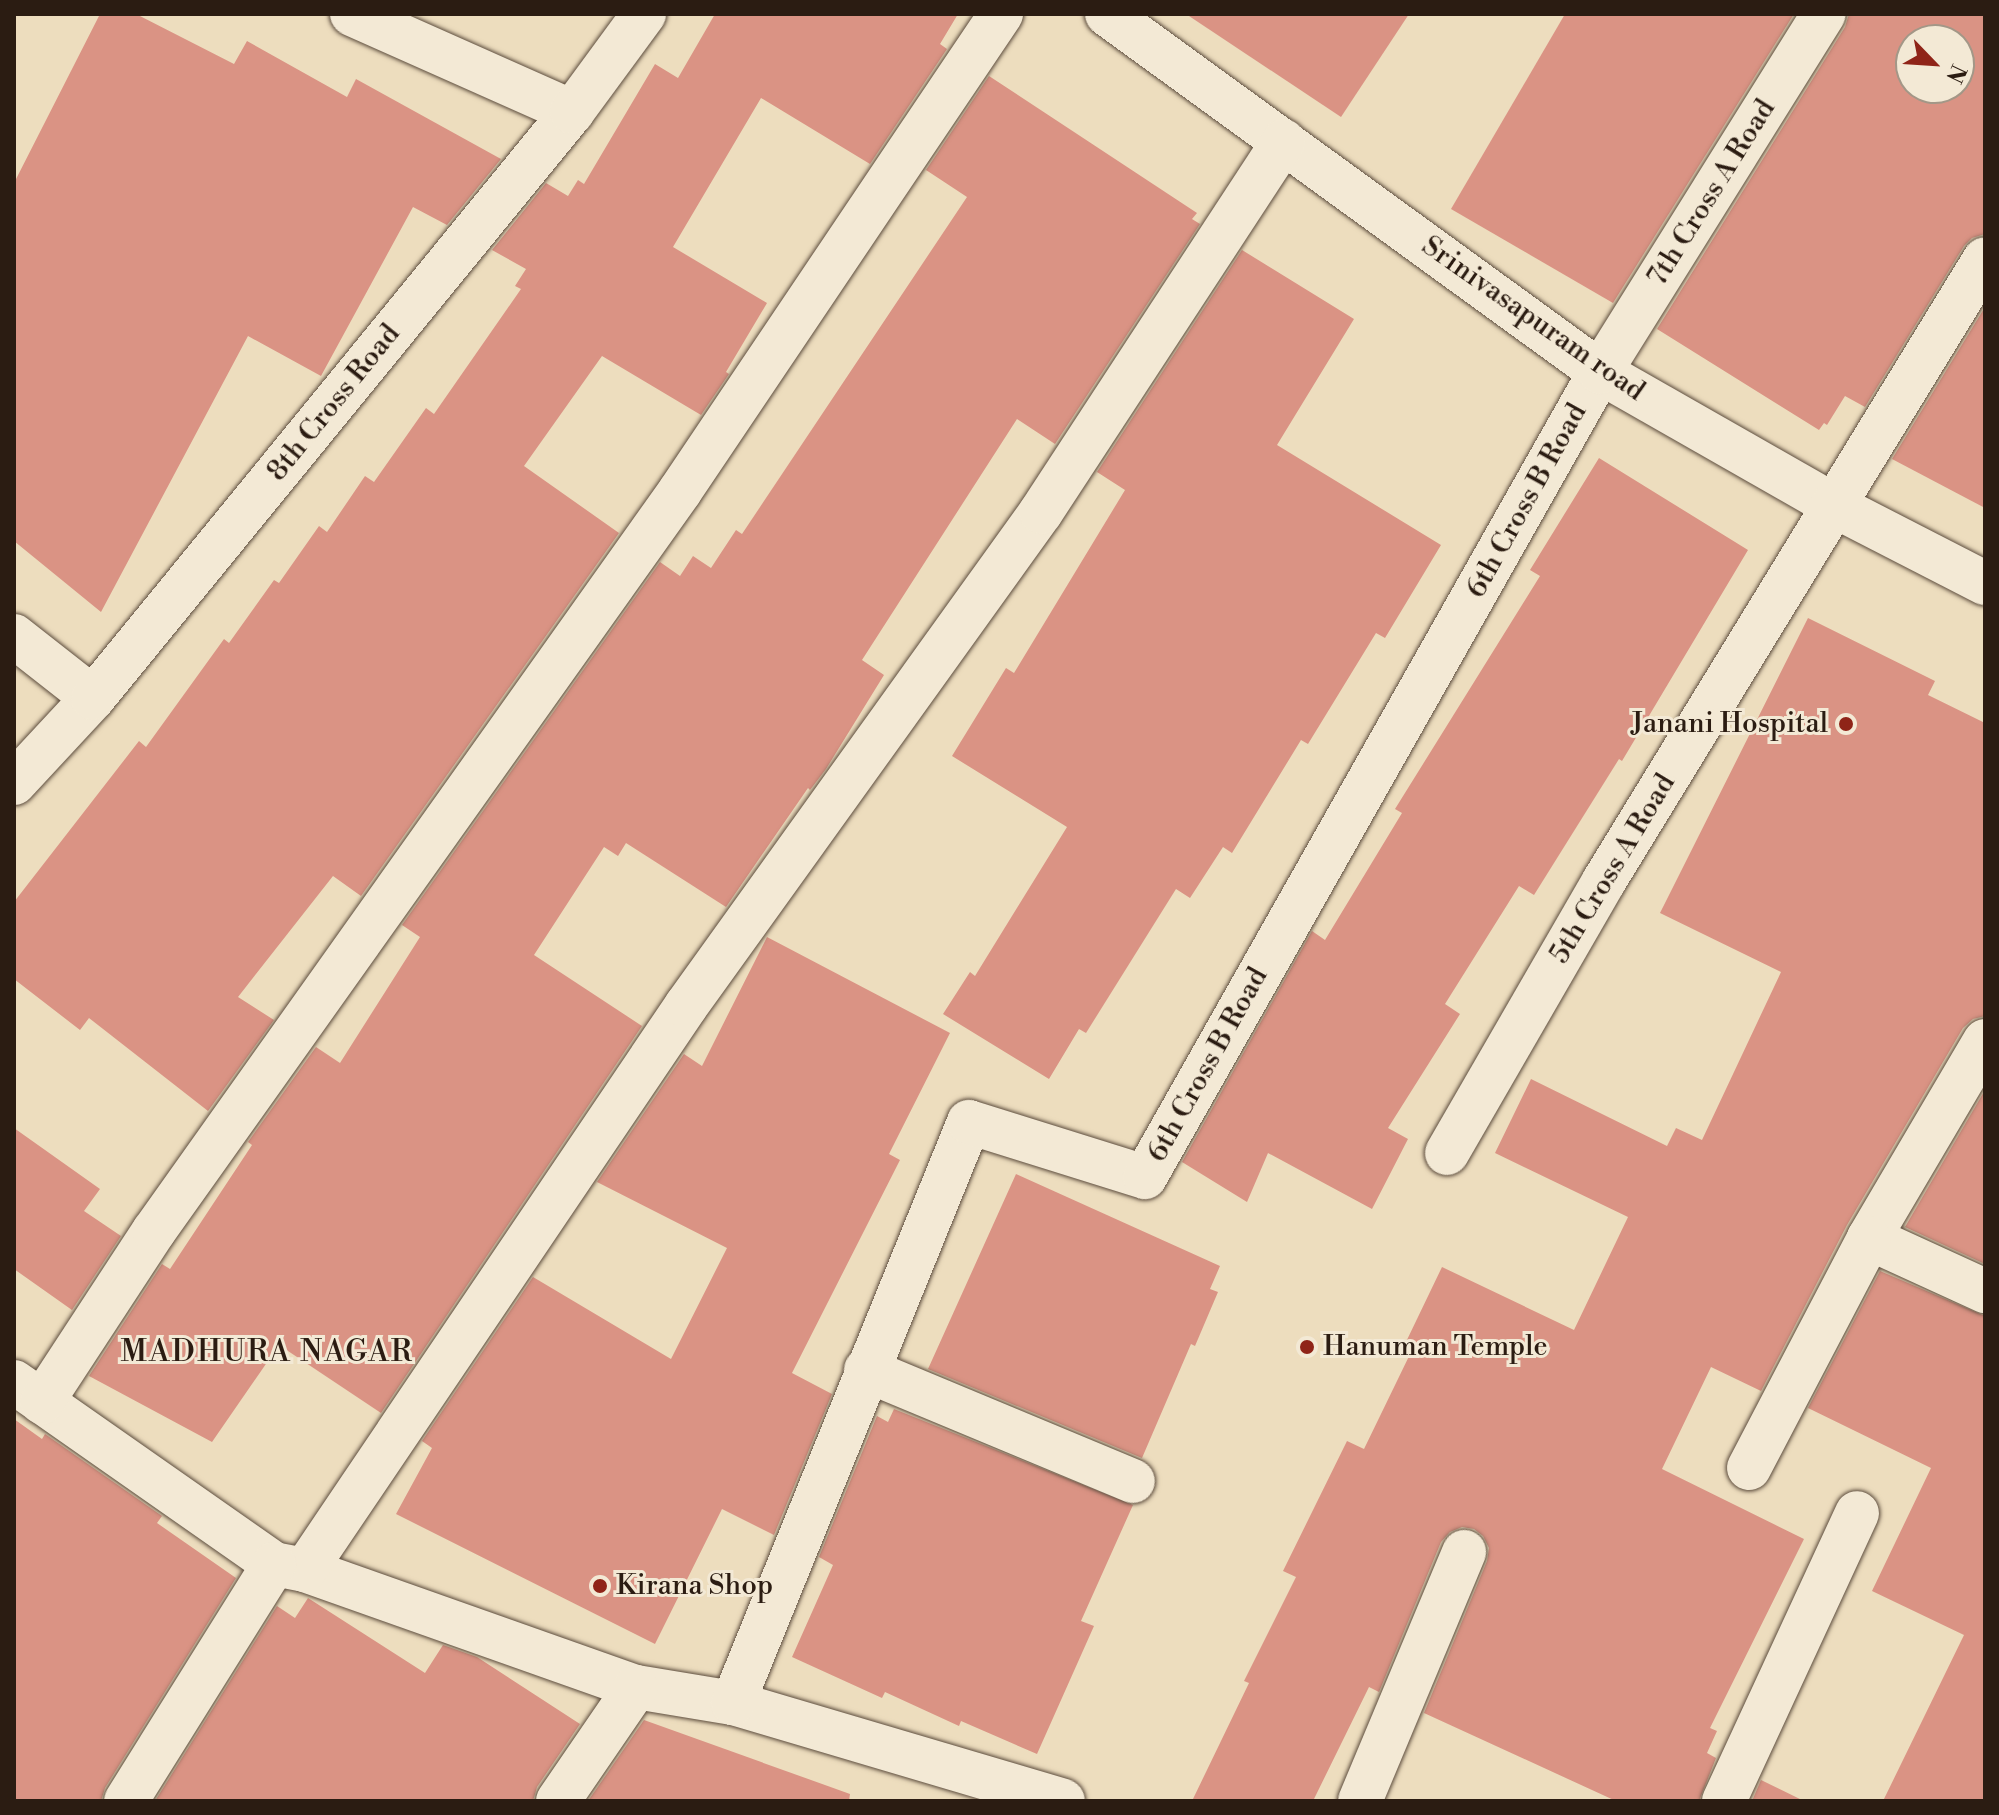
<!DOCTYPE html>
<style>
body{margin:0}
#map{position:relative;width:1999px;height:1815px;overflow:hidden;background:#edddbe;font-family:"Libre Bodoni",serif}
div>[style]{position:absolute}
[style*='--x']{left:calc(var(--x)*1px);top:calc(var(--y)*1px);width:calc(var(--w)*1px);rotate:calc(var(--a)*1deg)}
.building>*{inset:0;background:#da9384}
.roads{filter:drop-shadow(0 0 2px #5c4c3d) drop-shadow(0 0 2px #5c4c3d)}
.minor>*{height:44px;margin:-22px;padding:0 22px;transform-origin:22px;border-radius:22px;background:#f3e9d5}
.dots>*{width:22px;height:22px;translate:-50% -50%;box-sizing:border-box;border:4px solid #f3e9d5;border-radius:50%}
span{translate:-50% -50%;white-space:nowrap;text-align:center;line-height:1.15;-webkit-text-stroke:6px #f3e9d5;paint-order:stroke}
.street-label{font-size:28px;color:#2b1c12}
.poi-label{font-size:28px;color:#2b1c12}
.right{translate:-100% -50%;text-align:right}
.left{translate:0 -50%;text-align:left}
.neighbourhood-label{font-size:30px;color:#2b1c12;letter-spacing:2px}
.frame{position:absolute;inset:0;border:16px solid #2b1c12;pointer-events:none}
.north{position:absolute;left:1895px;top:24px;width:80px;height:80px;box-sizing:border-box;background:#f3e9d5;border:2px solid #a39787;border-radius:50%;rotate:115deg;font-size:22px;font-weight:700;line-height:32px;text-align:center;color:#2b1c12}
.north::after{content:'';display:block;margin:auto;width:28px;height:36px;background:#8f2418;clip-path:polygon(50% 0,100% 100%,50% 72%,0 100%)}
</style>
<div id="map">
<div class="building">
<i style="clip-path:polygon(100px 14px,136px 14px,234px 64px,247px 41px,347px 97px,356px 79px,501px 159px,447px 225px,413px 207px,321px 376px,248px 336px,101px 612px,14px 541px,14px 183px)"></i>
<i style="clip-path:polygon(715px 14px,958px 14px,940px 44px,947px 49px,870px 164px,761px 98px,673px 247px,767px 303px,726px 372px,729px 374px,701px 415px,602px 356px,524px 466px,619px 533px,361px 896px,333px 876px,238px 997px,274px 1020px,208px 1111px,89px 1018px,80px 1030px,14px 979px,14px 902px,139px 741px,146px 747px,224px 639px,229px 643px,274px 580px,279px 583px,319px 526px,327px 532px,365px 476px,374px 482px,426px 408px,434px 414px,521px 289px,515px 286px,526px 269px,492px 250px,546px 183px,568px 196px,578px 180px,584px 184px,655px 64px,678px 78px)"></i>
<i style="clip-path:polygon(1186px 14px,1409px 14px,1341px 117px)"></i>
<i style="clip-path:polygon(1565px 14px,1794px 14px,1613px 303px,1451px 209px)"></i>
<i style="clip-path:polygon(evenodd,1849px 14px,1985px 14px,1985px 234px,1972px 238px,1964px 246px,1865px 407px,1845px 396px,1827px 425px,1824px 423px,1819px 430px,1657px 329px,1845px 27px,1849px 14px,1911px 40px,1959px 40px,1959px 88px,1911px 88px,1911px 40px)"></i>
<i style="clip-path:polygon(989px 76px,1197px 213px,1192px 219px,1200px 224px,1055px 444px,1017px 419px,862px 660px,884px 675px,826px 769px,810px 790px,808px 788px,726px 907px,626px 843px,618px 856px,604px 847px,534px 955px,642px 1026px,381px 1413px,279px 1345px,212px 1442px,89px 1376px,162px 1264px,170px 1269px,252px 1145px,248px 1142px,316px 1047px,340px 1063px,420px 937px,402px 925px,660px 562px,680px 576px,693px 556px,711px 568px,736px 530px,742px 534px,967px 197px,926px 170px)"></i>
<i style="clip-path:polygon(1242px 250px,1354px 319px,1277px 445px,1441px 545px,1385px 638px,1376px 633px,1308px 744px,1301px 740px,1232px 853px,1223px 847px,1190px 898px,1176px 889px,1086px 1033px,1079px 1029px,1049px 1079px,943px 1014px,970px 972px,975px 976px,1067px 827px,952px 756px,1006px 668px,1014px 673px,1125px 490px,1097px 472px)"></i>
<i style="clip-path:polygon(1985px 307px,1985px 508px,1892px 459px)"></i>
<i style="clip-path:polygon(1599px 458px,1748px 550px,1622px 761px,1619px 759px,1534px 895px,1519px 886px,1445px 1004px,1460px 1014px,1388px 1128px,1408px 1139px,1372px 1209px,1268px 1153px,1247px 1202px,1182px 1162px,1312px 931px,1325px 940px,1402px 813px,1395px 809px,1540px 576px,1530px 570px)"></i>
<i style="clip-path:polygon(1808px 618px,1935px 681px,1928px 695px,1985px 723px,1985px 1016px,1973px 1019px,1963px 1028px,1847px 1225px,1761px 1391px,1711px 1367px,1662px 1469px,1804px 1539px,1710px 1728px,1717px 1731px,1707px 1753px,1716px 1758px,1699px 1801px,1616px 1801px,1424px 1713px,1487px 1561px,1489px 1548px,1483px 1536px,1474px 1529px,1462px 1527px,1450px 1532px,1441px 1542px,1379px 1692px,1369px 1687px,1313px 1801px,1192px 1801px,1249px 1683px,1244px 1681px,1296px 1577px,1283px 1571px,1347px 1441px,1364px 1449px,1413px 1348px,1405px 1344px,1442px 1267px,1574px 1330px,1628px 1217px,1495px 1153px,1531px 1079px,1667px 1146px,1676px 1128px,1702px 1140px,1781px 972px,1660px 913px)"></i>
<i style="clip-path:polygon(767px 937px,950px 1033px,889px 1154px,900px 1160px,792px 1373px,832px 1394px,774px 1535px,722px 1509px,655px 1644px,396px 1514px,432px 1448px,422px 1441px,533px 1277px,671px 1359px,727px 1248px,597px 1182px,684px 1054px,702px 1066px)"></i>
<i style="clip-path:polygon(1985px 1090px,1985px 1264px,1905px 1227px)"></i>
<i style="clip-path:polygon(14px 1128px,100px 1189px,84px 1211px,121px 1236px,72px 1310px,14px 1269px)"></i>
<i style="clip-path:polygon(1016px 1174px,1220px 1266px,1210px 1289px,1218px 1292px,1195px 1346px,1191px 1344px,1142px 1458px,928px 1369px)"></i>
<i style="clip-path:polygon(1880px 1271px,1985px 1316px,1985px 1801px,1883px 1801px,1964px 1635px,1872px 1591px,1931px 1468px,1808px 1408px)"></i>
<i style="clip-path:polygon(894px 1409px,1133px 1505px,1081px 1621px,1094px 1626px,1037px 1754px,961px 1721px,959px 1726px,885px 1692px,882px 1698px,792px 1657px,833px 1565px,819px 1557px,877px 1416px,888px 1422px)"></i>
<i style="clip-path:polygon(14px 1419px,42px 1439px,45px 1434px,162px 1516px,157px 1523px,236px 1578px,105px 1788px,101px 1801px,14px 1801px)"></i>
<i style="clip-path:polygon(308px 1598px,425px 1673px,443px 1645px,477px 1657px,580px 1724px,537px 1787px,533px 1801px,155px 1801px,277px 1606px,295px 1618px)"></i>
<i style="clip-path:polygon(644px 1720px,850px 1794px,849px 1801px,588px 1801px)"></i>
<i style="clip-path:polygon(1761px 1780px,1804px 1801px,1752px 1801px)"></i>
</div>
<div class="roads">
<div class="minor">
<i style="--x:352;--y:14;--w:241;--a:24"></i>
<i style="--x:1107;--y:14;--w:609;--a:35.99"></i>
<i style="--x:1600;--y:372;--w:268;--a:29.7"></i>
<i style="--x:1833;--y:505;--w:171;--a:27.2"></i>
<i style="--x:14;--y:636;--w:100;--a:38.1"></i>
<i style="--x:14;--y:783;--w:116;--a:-47.1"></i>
<i style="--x:93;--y:698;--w:757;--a:-50.74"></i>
<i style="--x:572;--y:112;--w:122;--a:-53.7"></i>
<i style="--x:1985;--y:1041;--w:229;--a:120.5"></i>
<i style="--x:1869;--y:1238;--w:128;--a:24.6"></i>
<i style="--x:1447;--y:1153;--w:314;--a:-60"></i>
<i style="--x:1604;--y:881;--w:729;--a:-58.51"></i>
<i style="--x:866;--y:1370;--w:289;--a:22.6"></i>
<i style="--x:14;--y:1382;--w:317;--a:35"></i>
<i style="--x:274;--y:1564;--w:32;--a:11"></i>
<i style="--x:305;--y:1570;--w:351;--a:19.5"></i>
<i style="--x:636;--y:1687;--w:98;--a:9.4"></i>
<i style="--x:733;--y:1703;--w:344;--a:16.5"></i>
<i style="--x:42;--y:1402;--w:204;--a:-56.8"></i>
<i style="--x:154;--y:1231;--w:908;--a:-54.59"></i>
<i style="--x:680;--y:491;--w:575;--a:-56.06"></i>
<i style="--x:1749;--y:1468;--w:259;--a:-62.4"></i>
<i style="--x:305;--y:1570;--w:681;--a:-55.96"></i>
<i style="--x:686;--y:1006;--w:608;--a:-54.3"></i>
<i style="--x:1041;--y:512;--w:443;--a:-56.8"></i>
<i style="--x:733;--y:1703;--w:627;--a:-67.89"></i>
<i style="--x:969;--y:1122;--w:184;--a:17.4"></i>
<i style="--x:1145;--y:1177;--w:925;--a:-60.52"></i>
<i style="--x:1600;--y:372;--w:422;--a:-58"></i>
<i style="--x:126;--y:1801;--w:279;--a:-58"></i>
<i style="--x:558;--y:1801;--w:138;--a:-55.6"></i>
<i style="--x:1360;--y:1801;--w:270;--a:-67.3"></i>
<i style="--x:1724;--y:1801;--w:317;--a:-65.2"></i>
</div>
</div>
<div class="dots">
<i style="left:1846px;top:724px;background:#8f2418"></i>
<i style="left:1307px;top:1347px;background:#8f2418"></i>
<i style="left:600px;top:1586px;background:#8f2418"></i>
</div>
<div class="street-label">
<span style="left:1712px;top:193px;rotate:-58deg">7th Cross A Road</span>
<span style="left:1533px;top:319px;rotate:35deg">Srinivasapuram road</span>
<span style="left:334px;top:403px;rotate:-51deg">8th Cross Road</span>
<span style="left:1527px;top:501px;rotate:-61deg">6th Cross B Road</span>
<span style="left:1613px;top:869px;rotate:-59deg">5th Cross A Road</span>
<span style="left:1208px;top:1065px;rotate:-61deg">6th Cross B Road</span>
</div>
<div class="poi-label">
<span class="right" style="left:1828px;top:724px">Janani Hospital</span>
<span class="left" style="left:1323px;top:1347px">Hanuman Temple</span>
<span class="left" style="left:616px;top:1586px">Kirana Shop</span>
</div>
<div class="neighbourhood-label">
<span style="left:267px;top:1352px">MADHURA NAGAR</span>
</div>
<div class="frame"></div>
<div class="north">N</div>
</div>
